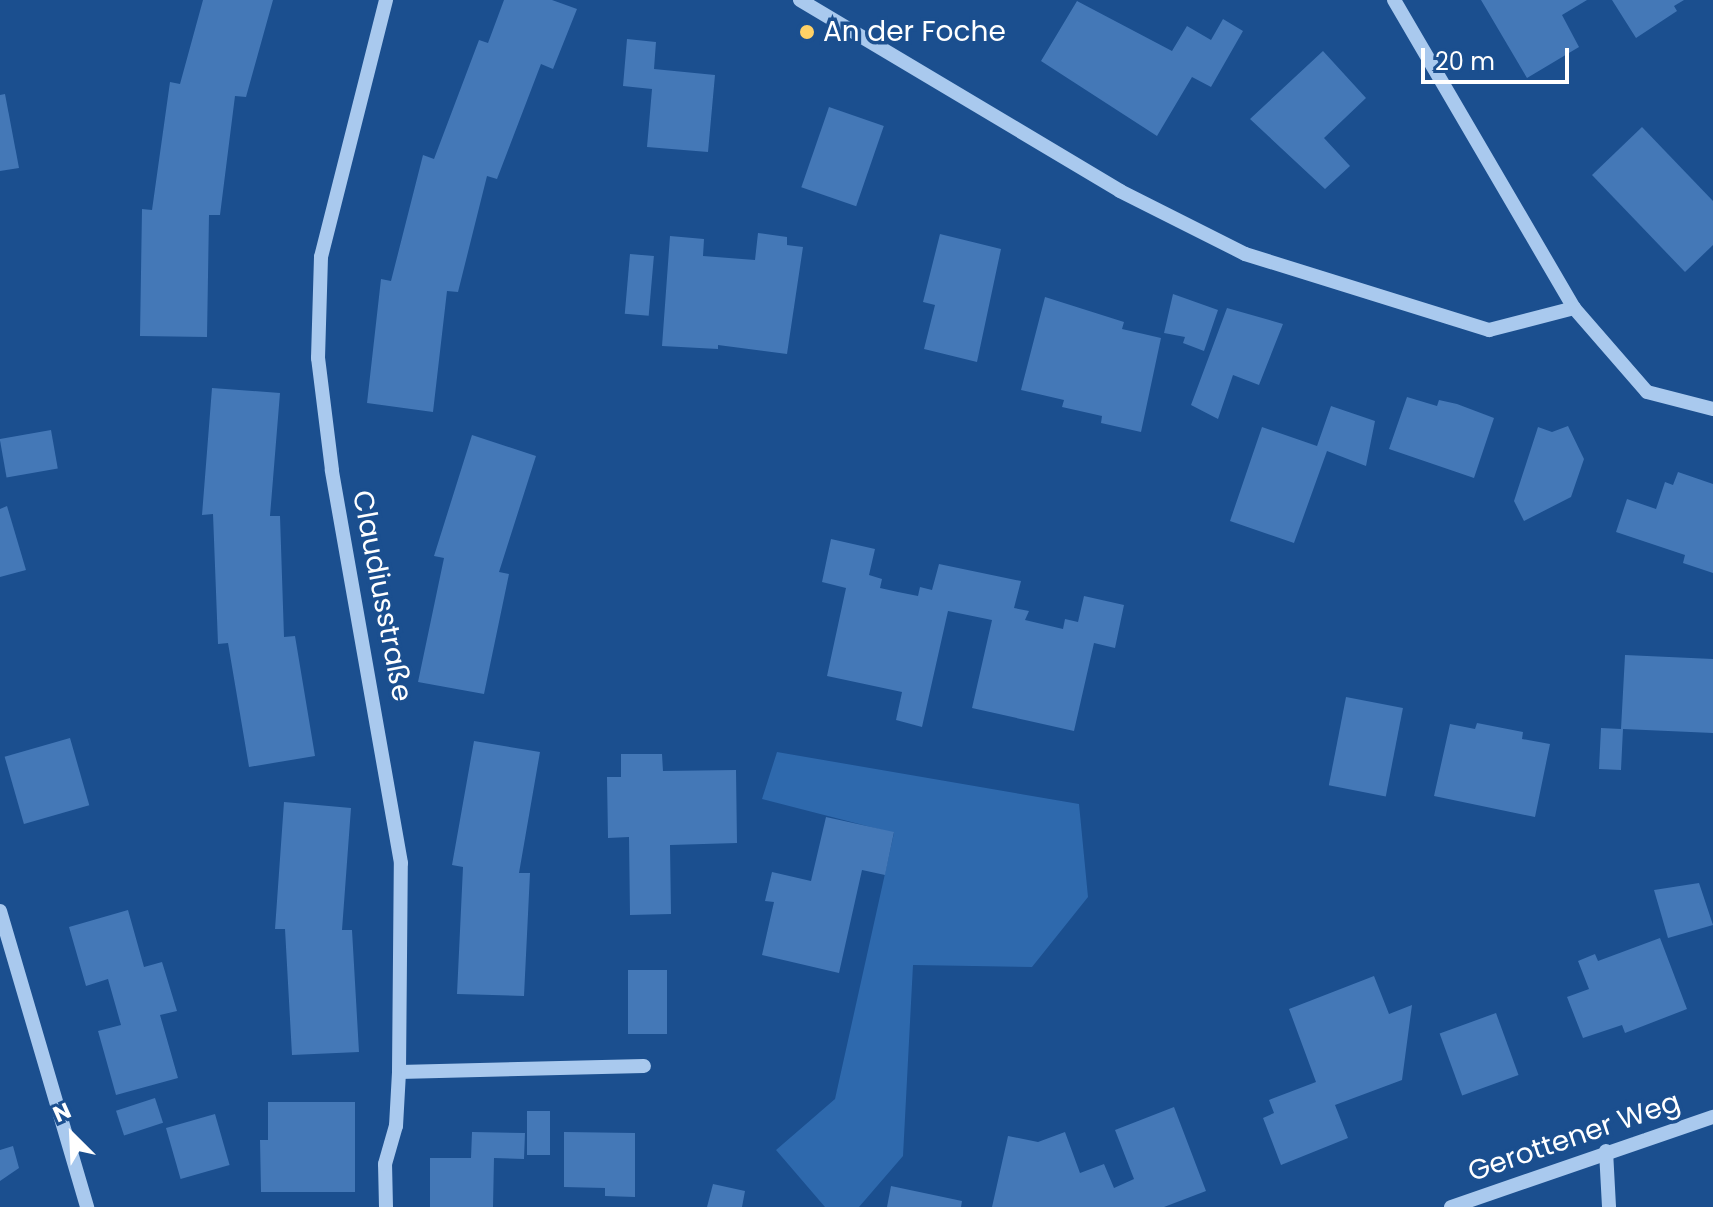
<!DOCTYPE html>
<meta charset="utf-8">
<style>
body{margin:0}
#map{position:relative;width:1713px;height:1207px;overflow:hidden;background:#1b4f8f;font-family:Poppins,sans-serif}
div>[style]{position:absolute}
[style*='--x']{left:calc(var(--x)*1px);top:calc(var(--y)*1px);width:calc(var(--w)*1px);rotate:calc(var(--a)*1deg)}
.green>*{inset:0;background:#2e69ad}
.building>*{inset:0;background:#4478b7;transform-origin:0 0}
.minor>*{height:14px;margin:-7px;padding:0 7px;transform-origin:7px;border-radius:7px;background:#a9c9ee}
.dots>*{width:22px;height:22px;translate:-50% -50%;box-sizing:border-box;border:4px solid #1b4f8f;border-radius:50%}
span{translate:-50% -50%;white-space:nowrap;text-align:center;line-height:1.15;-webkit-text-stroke:7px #1b4f8f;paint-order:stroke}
.poi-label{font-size:28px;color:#fff}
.left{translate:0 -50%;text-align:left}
.street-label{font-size:28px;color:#fff}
.north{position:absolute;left:32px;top:1095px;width:80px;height:80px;-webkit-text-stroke:6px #1b4f8f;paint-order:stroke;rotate:336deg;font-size:22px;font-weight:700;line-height:32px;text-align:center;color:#fff}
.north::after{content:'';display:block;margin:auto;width:28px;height:36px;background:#fff;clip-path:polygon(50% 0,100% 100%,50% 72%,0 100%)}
.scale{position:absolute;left:1421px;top:48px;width:148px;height:36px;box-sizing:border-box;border:4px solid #fff;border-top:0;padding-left:10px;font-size:24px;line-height:28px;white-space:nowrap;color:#fff;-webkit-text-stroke:6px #1b4f8f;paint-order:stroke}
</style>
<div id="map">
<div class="green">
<i style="clip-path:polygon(777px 752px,1079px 804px,1088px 897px,1032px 967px,913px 965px,903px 1156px,859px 1207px,825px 1207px,776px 1150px,835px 1099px,894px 833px,762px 799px)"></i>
</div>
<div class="building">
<i style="clip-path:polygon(203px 0,273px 0,246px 97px,235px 96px,220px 215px,209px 215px,207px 337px,140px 336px,142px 209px,152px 210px,170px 82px,180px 84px)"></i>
<i style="clip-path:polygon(504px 0,552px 0,577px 9px,553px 69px,541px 64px,497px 179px,487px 176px,458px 292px,447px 291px,433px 412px,367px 403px,381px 279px,391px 281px,423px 155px,434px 159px,479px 40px,488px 43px)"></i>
<i style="clip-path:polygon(1481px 0,1587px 0,1562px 15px,1579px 47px,1527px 78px)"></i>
<i style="clip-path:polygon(1612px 0,1684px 0,1674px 6px,1677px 11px,1636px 38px)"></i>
<i style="clip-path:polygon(1077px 1px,1172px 51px,1187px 26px,1211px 40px,1223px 19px,1243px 31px,1211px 87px,1192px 77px,1157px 136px,1041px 61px)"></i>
<i style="clip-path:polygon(627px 39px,656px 42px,654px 69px,715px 75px,708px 152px,647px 147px,652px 89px,623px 86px)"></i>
<i style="clip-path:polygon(1323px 51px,1366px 98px,1324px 138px,1350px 166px,1325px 189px,1250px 119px)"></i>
<i style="clip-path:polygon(5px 94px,19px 168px,0 171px,0 95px)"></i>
<i style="left:829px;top:107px;width:58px;height:85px;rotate:19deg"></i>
<i style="clip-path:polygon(1642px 127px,1713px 201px,1713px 245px,1685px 272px,1592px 175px)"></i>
<i style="clip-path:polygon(758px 233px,787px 237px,787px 245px,803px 247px,787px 354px,718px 345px,718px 349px,662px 346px,670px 236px,704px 239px,703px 256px,755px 260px)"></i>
<i style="clip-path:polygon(940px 234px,1001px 249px,977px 362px,924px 349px,935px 305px,923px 302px)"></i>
<i style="left:630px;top:254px;width:24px;height:60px;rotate:5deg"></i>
<i style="clip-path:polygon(1173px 294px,1218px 310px,1204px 351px,1183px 343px,1185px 337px,1164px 333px)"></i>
<i style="clip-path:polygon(1045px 297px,1124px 322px,1122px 329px,1161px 338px,1141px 432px,1101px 423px,1102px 416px,1062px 407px,1064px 400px,1021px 390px)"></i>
<i style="clip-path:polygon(1227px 308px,1283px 324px,1259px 385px,1233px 375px,1218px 419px,1191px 405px)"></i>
<i style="clip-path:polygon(212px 388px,280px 393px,270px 516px,280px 516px,284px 637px,295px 636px,315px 756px,249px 767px,228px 643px,218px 644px,213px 514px,202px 515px)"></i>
<i style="clip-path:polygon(1407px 397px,1437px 406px,1439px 400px,1457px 404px,1494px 418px,1474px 478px,1389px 449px)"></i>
<i style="clip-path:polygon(1331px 406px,1375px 421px,1366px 466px,1327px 451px,1294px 543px,1230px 521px,1262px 427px,1317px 446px)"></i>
<i style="clip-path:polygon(1568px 426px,1584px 459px,1571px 497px,1524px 521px,1514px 501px,1538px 427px,1552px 432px)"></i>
<i style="left:51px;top:430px;width:39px;height:52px;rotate:80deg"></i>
<i style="clip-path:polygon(472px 435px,536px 456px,499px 572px,509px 574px,484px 694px,418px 682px,444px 558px,434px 556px)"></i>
<i style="clip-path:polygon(1678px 472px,1713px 484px,1713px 573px,1683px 563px,1685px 555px,1616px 532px,1627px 499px,1656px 509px,1665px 482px,1673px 485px)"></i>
<i style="clip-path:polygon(7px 506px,26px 570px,0 577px,0 509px)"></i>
<i style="clip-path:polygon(831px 539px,875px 549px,869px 575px,882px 579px,880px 588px,898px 592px,918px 596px,920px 587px,932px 590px,939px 564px,1021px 581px,1014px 608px,1029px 611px,1025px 620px,1063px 629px,1065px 619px,1078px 622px,1084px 596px,1124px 605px,1115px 648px,1094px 643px,1074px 731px,972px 708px,992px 620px,948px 611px,922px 727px,896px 720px,902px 692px,827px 676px,846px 588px,822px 582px)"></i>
<i style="clip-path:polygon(1625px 655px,1713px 659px,1713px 733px,1623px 729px,1621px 770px,1599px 769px,1601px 728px,1621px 729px)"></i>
<i style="left:1346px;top:697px;width:58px;height:90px;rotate:11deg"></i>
<i style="clip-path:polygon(1477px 723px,1523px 732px,1522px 739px,1550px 744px,1535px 817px,1434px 796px,1450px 724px,1475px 729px)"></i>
<i style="left:70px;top:738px;width:70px;height:68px;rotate:74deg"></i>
<i style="clip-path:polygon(474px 741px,540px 752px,519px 873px,530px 873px,524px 996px,457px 994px,463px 867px,452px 865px)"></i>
<i style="clip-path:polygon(621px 754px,662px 754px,663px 771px,736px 770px,737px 843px,670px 845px,671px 914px,630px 915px,629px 837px,608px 838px,607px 777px,621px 777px)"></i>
<i style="clip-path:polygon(284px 802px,351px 808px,342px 930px,352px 930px,359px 1052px,292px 1055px,285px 929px,275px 929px)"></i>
<i style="clip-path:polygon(826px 817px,894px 832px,885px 875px,862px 870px,839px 973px,762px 955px,774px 902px,765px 901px,772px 872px,811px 881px)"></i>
<i style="clip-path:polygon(1699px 883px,1713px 925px,1668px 938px,1654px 890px)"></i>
<i style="clip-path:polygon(128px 910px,144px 967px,162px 962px,177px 1011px,160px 1015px,178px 1078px,116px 1095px,98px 1031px,121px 1025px,108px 979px,86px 986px,69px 927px)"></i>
<i style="clip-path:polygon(1660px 938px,1687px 1009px,1625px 1033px,1622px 1025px,1583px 1038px,1567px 997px,1589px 989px,1578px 961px,1595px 954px,1598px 961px)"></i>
<i style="left:628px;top:970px;width:39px;height:64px"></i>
<i style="clip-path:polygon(1374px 976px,1389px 1014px,1412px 1005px,1402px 1080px,1335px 1105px,1348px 1138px,1281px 1165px,1263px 1118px,1274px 1113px,1269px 1100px,1316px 1082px,1289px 1009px)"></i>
<i style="left:1496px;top:1013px;width:66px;height:60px;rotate:70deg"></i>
<i style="left:155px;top:1098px;width:26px;height:41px;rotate:72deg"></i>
<i style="clip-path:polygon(268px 1102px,355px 1102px,355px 1192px,261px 1192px,260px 1140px,268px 1140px)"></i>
<i style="clip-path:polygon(1174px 1107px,1206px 1191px,1164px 1207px,992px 1207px,1008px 1136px,1038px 1142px,1065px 1132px,1080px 1173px,1104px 1164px,1114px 1188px,1134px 1179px,1115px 1130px)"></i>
<i style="left:527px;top:1111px;width:23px;height:44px"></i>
<i style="left:215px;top:1114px;width:53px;height:51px;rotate:74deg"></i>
<i style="clip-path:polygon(472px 1132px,525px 1133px,524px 1159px,494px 1158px,493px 1207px,430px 1207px,430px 1158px,471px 1158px)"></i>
<i style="clip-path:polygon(564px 1132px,635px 1133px,635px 1197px,605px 1196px,605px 1188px,564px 1187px)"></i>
<i style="clip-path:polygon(13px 1146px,19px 1168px,0 1181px,0 1150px)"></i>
<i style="clip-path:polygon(713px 1184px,745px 1191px,742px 1207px,707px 1207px)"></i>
<i style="clip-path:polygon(891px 1186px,962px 1201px,961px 1207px,887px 1207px)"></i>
</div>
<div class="minor">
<i style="--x:800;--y:0;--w:373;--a:30.8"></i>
<i style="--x:1120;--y:191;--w:140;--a:26.7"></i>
<i style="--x:1245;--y:254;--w:256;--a:17.3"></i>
<i style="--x:1489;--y:330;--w:88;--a:-14.5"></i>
<i style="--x:1574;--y:308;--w:111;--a:49"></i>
<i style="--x:1647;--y:392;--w:68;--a:14.4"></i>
<i style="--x:1394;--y:0;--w:357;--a:59.7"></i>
<i style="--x:0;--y:911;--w:309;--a:73.6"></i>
<i style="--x:399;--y:1072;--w:245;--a:-1.4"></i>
<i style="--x:1606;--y:1151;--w:56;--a:86.9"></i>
<i style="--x:386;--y:1207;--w:43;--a:-91.3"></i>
<i style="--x:385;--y:1164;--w:40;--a:-74"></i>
<i style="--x:396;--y:1126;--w:54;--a:-86.8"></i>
<i style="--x:399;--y:1072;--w:209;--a:-89.5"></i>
<i style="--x:401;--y:863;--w:399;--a:-100"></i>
<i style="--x:332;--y:470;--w:113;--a:-97.1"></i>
<i style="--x:318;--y:358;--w:101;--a:-88.3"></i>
<i style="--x:321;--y:257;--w:265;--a:-75.8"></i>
<i style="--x:1451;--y:1207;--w:277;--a:-19"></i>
</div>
<div class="dots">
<i style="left:807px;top:32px;background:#ffd166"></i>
</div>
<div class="poi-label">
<span class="left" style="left:823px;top:32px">An der Foche</span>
</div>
<div class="street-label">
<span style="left:382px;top:596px;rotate:79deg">Claudiusstraße</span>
<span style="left:1574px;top:1137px;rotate:-19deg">Gerottener Weg</span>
</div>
<div class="north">N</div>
<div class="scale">20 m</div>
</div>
